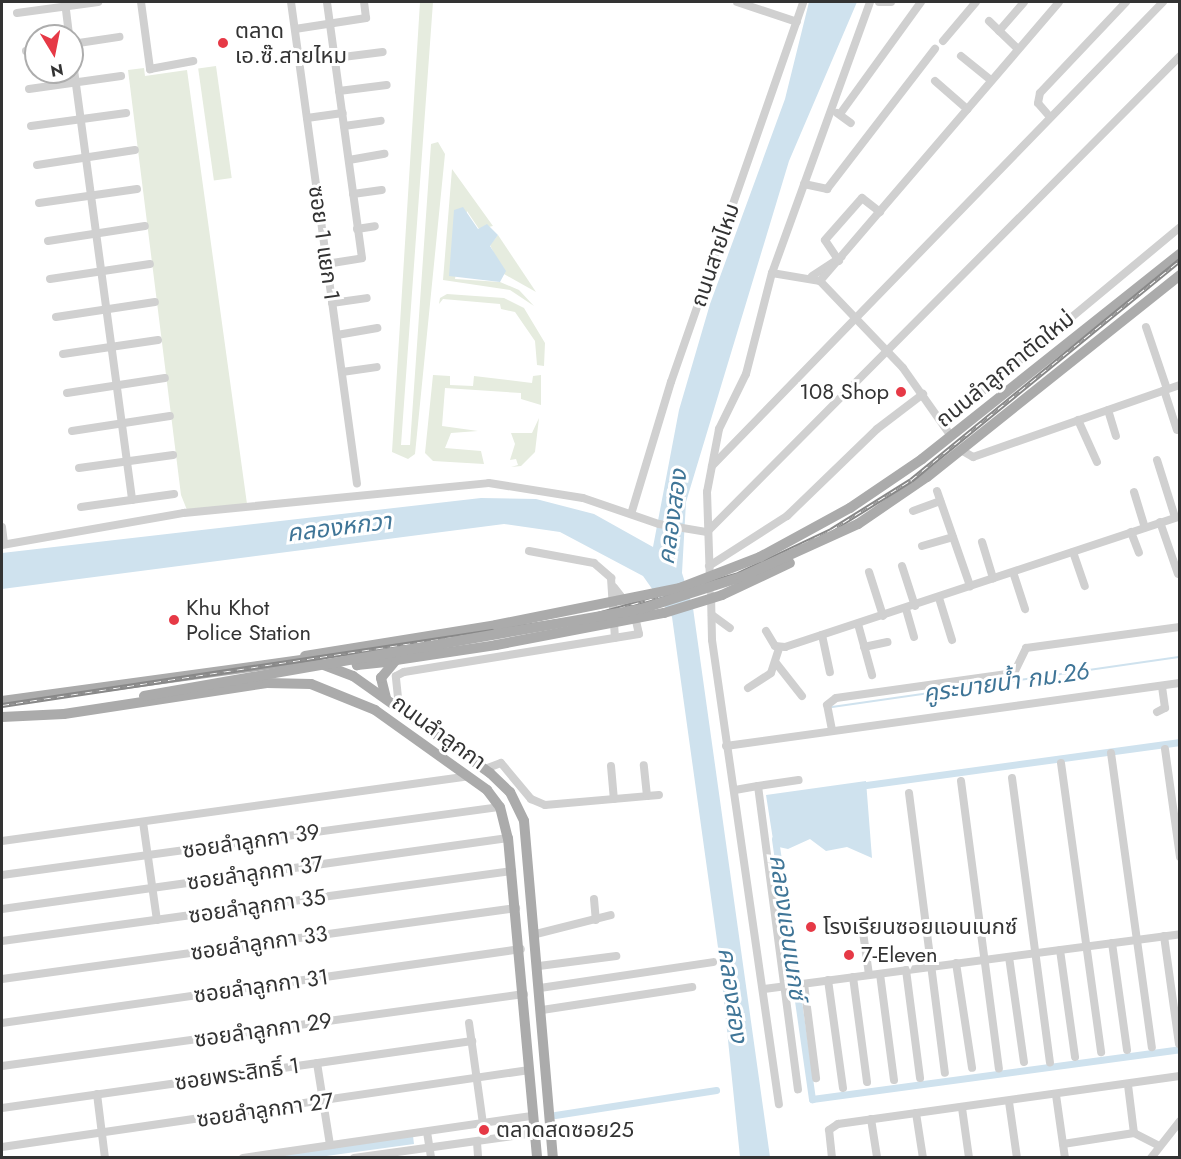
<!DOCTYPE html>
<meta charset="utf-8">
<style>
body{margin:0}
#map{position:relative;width:1181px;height:1159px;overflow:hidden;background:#fff;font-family:Jost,"Noto Sans Thai",sans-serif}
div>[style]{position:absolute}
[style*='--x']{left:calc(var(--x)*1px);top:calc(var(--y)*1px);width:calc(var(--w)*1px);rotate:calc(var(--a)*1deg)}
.green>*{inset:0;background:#e6ecdf;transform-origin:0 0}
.water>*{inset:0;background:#cfe2ee}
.stream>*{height:2px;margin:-1px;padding:0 1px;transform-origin:1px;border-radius:1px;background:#cfe2ee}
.canal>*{height:7px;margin:-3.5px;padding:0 3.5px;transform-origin:3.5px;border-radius:3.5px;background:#cfe2ee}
.minor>*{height:8px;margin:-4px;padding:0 4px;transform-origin:4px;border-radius:4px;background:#d0d0d0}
.major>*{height:10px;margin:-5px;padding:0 5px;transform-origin:5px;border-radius:5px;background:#ababab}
.rail>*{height:4.5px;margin-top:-2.25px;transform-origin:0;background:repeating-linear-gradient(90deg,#fff 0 7px,#888 0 14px);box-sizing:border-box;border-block:2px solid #888}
.major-bridge>*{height:10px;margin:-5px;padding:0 5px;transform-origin:5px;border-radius:5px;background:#ababab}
.dots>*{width:16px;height:16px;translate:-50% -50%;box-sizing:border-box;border:3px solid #fff;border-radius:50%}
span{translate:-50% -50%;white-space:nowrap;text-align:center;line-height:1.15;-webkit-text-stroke:6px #fff;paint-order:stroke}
.poi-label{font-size:22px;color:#333}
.left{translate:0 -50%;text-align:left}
.right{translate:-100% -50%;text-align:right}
.street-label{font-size:22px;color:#333}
.water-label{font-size:24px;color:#3f7597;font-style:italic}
.frame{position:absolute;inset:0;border:3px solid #333;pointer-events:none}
.north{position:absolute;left:24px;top:24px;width:60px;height:60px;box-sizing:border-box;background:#fff;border:2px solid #adadad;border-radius:50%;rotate:170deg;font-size:16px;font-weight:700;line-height:24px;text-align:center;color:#333}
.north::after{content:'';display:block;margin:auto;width:21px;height:27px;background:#e63946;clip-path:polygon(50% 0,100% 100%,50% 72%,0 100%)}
</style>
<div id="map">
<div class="green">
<i style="clip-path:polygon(420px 2px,433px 2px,401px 445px,410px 445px,431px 144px,438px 142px,445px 154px,415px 454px,408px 459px,392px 452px)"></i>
<i style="left:216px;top:66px;width:113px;height:18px;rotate:82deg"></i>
<i style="clip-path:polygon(144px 68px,145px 76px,187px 70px,247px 504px,187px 510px,181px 495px,128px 70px)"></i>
<i style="clip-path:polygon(452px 169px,493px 226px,479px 229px,467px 211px,455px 279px,500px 282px,519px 290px,534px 306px,510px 290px,443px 280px)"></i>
<i style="clip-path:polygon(498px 235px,536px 292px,504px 274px,490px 245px)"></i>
<i style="clip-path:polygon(447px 294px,504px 298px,524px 308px,545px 343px,544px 366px,537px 365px,535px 341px,515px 312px,501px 309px,500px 304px,443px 299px,439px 304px,440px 298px)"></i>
<i style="clip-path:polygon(433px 375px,450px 376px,450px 385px,473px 386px,474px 376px,532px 383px,533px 376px,541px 375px,541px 405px,521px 399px,521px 393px,445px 388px,442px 426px,478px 431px,451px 433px,445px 448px,481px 451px,484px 464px,433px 461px,425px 453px)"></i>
<i style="clip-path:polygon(539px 418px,535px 452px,521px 466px,511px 467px,518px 465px,516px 459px,510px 460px,515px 444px,511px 433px,532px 433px)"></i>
</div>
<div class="water">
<i style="clip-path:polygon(809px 2px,857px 2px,789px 161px,686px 502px,682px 573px,693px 608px,770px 1157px,740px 1157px,720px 962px,672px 617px,643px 576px,560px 532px,504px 524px,2px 589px,2px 553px,481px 498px,536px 499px,594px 514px,653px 547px,679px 410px,710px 304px,785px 99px)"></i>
<i style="clip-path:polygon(463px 207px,478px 229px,487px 224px,498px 235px,490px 246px,506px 271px,500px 282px,449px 276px,454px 210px)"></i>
<i style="clip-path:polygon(866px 781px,872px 858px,847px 847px,826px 851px,810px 839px,788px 849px,774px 846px,766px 795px)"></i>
<i style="clip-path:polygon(413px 1136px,414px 1144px,319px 1157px,259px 1158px)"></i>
</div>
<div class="stream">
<i style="--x:832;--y:707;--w:352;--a:-8.2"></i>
</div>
<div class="canal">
<i style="--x:859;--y:786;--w:324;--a:-7.8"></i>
<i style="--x:775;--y:839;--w:263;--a:81.9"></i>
<i style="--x:812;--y:1099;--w:371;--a:-7.7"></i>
<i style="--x:555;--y:1115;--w:163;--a:-8.8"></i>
</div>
<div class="minor">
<i style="--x:65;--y:2;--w:34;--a:83"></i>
<i style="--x:141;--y:2;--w:68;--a:82.3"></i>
<i style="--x:150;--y:69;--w:44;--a:-10.5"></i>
<i style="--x:291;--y:2;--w:486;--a:82.2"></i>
<i style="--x:737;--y:2;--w:63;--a:18.4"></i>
<i style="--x:879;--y:2;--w:12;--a:0"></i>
<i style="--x:17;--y:13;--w:82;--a:-7.7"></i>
<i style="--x:989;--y:21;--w:40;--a:44"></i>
<i style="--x:295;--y:29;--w:72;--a:-8.8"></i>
<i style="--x:366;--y:18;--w:16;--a:-97"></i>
<i style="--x:999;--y:31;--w:38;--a:-49"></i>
<i style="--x:943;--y:41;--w:51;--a:-49.8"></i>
<i style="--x:72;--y:44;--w:48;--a:-8.5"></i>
<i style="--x:26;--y:51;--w:10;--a:-11"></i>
<i style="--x:72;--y:55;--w:449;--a:82.3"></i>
<i style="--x:961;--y:56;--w:38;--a:39"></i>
<i style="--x:335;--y:58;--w:48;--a:-7.1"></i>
<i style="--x:935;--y:81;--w:43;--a:41.2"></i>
<i style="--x:29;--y:89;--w:93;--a:-8"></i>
<i style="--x:339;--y:91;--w:48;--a:-7.1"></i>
<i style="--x:837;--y:113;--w:17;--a:36"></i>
<i style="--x:840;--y:114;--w:138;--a:-54.1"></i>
<i style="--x:1050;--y:117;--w:18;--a:-131"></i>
<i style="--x:1038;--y:103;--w:10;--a:-79"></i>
<i style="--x:1040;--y:93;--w:125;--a:-46.6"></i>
<i style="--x:307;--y:118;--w:36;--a:-8"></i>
<i style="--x:31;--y:126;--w:96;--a:-7.8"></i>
<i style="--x:344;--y:126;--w:37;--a:-8"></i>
<i style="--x:349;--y:160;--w:36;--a:-10"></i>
<i style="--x:37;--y:165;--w:99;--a:-8.7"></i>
<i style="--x:804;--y:184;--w:24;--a:12"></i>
<i style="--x:827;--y:189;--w:177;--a:-52.4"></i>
<i style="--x:353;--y:194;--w:29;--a:-8"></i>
<i style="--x:39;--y:203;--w:99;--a:-8.1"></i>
<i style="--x:357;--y:229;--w:18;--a:-9"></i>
<i style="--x:48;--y:241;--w:98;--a:-8.8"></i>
<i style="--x:839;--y:261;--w:25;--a:-124"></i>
<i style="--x:825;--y:240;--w:56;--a:-48.6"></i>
<i style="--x:862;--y:198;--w:23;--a:38"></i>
<i style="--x:326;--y:264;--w:36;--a:-9"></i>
<i style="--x:362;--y:258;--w:258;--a:-97.8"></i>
<i style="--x:772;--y:273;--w:49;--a:9.5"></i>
<i style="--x:820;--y:281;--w:120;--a:46.3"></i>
<i style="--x:903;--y:368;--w:83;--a:54.8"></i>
<i style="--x:812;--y:276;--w:35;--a:-33"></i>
<i style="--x:50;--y:279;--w:101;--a:-8.5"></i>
<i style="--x:820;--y:281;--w:367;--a:-49.4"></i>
<i style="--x:332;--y:303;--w:35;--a:-8"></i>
<i style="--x:56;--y:317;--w:100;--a:-8.6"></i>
<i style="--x:1146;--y:327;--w:65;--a:71.3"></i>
<i style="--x:337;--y:335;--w:41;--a:-9.9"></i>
<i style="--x:63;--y:354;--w:96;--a:-8.4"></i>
<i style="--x:342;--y:372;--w:35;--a:-8"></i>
<i style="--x:1164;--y:390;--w:42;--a:72"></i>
<i style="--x:67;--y:393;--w:99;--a:-8.7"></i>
<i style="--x:1108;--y:410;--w:27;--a:73"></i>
<i style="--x:1078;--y:420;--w:46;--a:65.7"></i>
<i style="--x:943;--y:424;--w:308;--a:-39.7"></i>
<i style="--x:72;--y:431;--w:99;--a:-8.7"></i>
<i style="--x:961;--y:450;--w:14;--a:30"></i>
<i style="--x:973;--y:457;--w:219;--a:-19.2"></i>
<i style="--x:1157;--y:460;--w:60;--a:72.5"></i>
<i style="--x:712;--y:466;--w:647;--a:-45.81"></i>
<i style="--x:79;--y:468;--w:95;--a:-7.9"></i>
<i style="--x:937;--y:491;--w:101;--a:70.8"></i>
<i style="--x:1134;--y:492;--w:37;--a:73"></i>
<i style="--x:81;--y:507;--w:94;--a:-8"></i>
<i style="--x:632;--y:511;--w:135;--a:-73.2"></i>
<i style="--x:671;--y:382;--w:402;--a:-70.8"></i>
<i style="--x:913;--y:511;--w:29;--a:-20"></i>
<i style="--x:1160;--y:522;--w:55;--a:70.9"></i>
<i style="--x:2;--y:527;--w:17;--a:83"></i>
<i style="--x:707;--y:532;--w:671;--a:-45.18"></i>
<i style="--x:1131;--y:532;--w:22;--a:69"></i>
<i style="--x:982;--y:542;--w:38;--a:73"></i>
<i style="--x:2;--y:545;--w:185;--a:-10"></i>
<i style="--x:184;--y:513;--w:306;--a:-5.6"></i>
<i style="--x:489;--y:483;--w:95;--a:9.1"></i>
<i style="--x:583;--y:498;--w:80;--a:18.9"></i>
<i style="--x:659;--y:524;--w:49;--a:9.5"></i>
<i style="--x:922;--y:546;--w:32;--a:-16"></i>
<i style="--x:529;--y:551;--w:66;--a:10.5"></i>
<i style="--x:594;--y:563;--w:23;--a:41"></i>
<i style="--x:611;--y:578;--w:60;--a:86.2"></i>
<i style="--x:1073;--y:552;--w:36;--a:71"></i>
<i style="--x:709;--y:566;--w:93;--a:-32.7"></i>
<i style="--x:787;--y:516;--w:125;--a:-44"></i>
<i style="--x:877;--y:429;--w:58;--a:-37.3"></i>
<i style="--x:902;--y:566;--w:42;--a:72"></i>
<i style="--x:869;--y:572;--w:46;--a:72.3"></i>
<i style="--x:1013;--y:572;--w:39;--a:72"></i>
<i style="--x:710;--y:582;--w:90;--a:-91.9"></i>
<i style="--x:707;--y:492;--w:64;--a:-79.2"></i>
<i style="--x:719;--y:429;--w:61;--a:-63.9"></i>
<i style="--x:746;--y:374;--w:104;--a:-75.6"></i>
<i style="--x:772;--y:273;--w:288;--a:-70.1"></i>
<i style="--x:711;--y:595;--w:45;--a:88.7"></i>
<i style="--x:712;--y:640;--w:469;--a:81.8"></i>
<i style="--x:939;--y:598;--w:44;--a:72.8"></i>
<i style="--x:906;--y:609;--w:29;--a:74"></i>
<i style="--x:712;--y:615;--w:22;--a:36"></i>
<i style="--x:858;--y:624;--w:53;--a:74.6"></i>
<i style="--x:766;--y:631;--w:17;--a:59"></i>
<i style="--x:775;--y:646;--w:10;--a:6"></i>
<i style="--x:785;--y:647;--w:416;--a:-18.3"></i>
<i style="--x:822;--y:635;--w:38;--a:78"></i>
<i style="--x:864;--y:647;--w:24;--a:-12"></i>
<i style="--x:776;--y:663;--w:42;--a:51.8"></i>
<i style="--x:748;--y:688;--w:27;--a:-33"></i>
<i style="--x:771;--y:673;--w:25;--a:-72"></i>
<i style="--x:399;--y:707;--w:31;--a:-96"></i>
<i style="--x:396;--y:676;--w:9;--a:-27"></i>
<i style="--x:404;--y:672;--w:238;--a:-9.2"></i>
<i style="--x:639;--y:634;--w:22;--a:-103"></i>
<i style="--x:634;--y:613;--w:33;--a:-128"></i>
<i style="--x:1157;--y:712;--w:9;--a:-27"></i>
<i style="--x:1165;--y:708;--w:22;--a:-98"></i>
<i style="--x:832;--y:730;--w:25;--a:-101"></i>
<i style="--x:827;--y:705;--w:11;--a:-38"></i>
<i style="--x:836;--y:698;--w:180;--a:-8"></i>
<i style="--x:1014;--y:673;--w:28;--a:-64"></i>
<i style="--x:1026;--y:648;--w:155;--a:-7.8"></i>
<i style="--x:726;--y:746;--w:458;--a:-7.9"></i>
<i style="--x:1165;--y:749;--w:109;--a:82.1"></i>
<i style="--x:1111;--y:753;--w:297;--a:82.1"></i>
<i style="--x:1061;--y:763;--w:292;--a:82.1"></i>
<i style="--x:611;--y:766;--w:33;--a:85"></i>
<i style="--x:485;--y:769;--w:17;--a:-21"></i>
<i style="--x:501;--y:763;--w:47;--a:50.2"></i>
<i style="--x:531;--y:799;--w:15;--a:23"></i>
<i style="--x:545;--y:805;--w:102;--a:-5"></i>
<i style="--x:647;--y:796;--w:31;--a:-96"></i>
<i style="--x:1012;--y:778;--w:287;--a:82.4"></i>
<i style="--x:961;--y:781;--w:290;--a:82.5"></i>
<i style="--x:758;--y:786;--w:41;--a:-8.3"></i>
<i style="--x:735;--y:790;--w:23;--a:-10"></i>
<i style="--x:758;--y:786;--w:306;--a:82.5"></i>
<i style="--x:909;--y:793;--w:282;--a:82.7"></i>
<i style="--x:647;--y:796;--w:12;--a:-5"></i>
<i style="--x:143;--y:822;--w:99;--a:81.9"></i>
<i style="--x:2;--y:841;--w:471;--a:-7.9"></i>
<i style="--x:2;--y:875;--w:503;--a:-7.78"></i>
<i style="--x:594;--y:899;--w:21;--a:85"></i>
<i style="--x:2;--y:909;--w:511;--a:-7.99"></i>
<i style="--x:862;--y:925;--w:50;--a:82"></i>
<i style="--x:536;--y:934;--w:77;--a:-14.2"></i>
<i style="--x:1164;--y:936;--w:109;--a:82.1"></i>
<i style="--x:2;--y:941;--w:515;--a:-7.82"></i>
<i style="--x:1112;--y:943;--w:108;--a:82"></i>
<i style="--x:1060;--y:950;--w:108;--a:82"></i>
<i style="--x:1009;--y:957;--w:106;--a:81.9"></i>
<i style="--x:956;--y:963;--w:106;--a:81.3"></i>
<i style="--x:539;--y:966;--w:78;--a:-7.4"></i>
<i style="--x:906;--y:970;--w:109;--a:82.6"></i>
<i style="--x:880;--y:974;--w:107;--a:82.5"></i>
<i style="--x:853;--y:977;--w:106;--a:82.4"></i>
<i style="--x:2;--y:979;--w:519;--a:-7.86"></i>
<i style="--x:828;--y:980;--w:109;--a:82.1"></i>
<i style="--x:804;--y:984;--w:95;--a:82.7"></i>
<i style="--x:540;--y:988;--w:175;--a:-8.5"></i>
<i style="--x:764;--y:989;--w:420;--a:-7.5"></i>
<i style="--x:542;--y:1010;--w:152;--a:-8.7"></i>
<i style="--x:2;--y:1023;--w:524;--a:-8.11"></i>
<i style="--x:469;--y:1023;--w:102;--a:82.1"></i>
<i style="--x:317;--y:1063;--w:83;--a:81"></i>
<i style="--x:2;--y:1066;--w:527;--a:-7.85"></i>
<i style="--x:1128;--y:1085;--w:48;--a:82.9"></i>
<i style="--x:1134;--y:1133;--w:28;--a:27"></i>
<i style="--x:97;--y:1094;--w:64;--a:82.9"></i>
<i style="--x:1056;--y:1095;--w:64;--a:81.9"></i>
<i style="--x:1009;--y:1102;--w:57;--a:81.9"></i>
<i style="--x:2;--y:1108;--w:475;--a:-8.1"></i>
<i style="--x:962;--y:1108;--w:50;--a:82"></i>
<i style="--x:916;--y:1113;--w:46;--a:81.2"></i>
<i style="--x:871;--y:1119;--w:39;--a:81"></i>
<i style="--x:427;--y:1132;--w:26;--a:81"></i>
<i style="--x:477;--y:1142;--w:16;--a:86"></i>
<i style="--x:1063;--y:1144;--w:72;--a:-8.8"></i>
<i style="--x:2;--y:1147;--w:533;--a:-8.31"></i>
<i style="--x:243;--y:1158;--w:292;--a:-8.3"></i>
<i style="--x:354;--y:1158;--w:182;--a:-7.9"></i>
<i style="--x:832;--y:1158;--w:28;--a:-96"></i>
<i style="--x:829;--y:1130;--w:11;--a:-34"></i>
<i style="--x:838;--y:1124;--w:345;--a:-8"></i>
<i style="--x:1151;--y:1158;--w:47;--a:-51.9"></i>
</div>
<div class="major">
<i style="--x:850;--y:508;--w:87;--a:-34.2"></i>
<i style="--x:922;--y:459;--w:330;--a:-38.5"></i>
<i style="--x:858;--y:524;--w:83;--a:-34.3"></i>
<i style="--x:927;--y:477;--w:324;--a:-38.6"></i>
<i style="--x:353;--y:653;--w:13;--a:72"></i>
<i style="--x:357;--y:665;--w:36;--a:-6"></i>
<i style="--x:305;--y:656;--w:193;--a:-9.2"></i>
<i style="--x:386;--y:698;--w:21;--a:-104"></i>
<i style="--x:381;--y:678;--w:23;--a:-50"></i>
<i style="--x:396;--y:660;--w:101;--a:-8.5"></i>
<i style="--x:2;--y:701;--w:309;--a:-7.8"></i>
<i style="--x:308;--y:659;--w:48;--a:20.7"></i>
<i style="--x:353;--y:676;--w:168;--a:35.3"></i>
<i style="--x:490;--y:773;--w:28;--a:44"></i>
<i style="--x:510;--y:792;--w:32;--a:64"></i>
<i style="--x:524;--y:821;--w:338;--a:85.1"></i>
<i style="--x:2;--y:717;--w:62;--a:-2.8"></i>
<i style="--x:64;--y:714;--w:205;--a:-8.7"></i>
<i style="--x:267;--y:683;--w:44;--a:1.3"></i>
<i style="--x:311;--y:684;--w:69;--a:22.1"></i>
<i style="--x:375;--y:710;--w:138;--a:35.5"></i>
<i style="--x:487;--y:790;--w:21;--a:53"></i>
<i style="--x:500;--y:807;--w:32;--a:76"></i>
<i style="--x:508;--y:838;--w:321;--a:84.8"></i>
</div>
<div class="rail">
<i style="--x:2;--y:705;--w:596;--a:-8.59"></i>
<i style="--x:591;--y:616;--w:153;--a:-15.9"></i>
<i style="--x:738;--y:574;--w:103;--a:-25.3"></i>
<i style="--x:831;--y:530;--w:94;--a:-32"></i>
<i style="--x:911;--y:480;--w:348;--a:-39.3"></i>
</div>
<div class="major-bridge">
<i style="--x:496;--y:625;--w:188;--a:-11.4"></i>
<i style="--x:680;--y:588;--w:86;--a:-21.2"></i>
<i style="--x:760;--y:557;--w:102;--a:-28.6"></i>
<i style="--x:496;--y:645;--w:171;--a:-10.8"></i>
<i style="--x:664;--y:613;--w:61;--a:-17.2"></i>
<i style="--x:722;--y:595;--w:75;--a:-25.2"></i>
<i style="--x:144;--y:696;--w:505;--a:-9.93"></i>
<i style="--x:641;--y:609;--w:105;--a:-17.7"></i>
<i style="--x:741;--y:577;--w:128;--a:-24.4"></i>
</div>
<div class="dots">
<i style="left:223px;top:43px;background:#e63946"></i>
<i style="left:901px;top:392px;background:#e63946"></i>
<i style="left:174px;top:620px;background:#e63946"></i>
<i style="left:811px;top:927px;background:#e63946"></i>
<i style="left:849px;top:955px;background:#e63946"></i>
<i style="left:484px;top:1130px;background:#e63946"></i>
</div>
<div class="poi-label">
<span class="left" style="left:235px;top:43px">ตลาด<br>เอ.ซ๊.สายไหม</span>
<span class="right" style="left:889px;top:392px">108 Shop</span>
<span class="left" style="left:186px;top:620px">Khu Khot<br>Police Station</span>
<span class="left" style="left:823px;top:927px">โรงเรียนซอยแอนเนกซ์</span>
<span class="left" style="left:861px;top:955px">7-Eleven</span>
<span class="left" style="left:496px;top:1130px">ตลาดสดซอย25</span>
</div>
<div class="street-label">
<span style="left:324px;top:243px;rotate:82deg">ซอย 1 แยก 1</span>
<span style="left:715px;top:255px;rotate:-71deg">ถนนสายไหม</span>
<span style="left:1005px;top:369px;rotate:-39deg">ถนนลำลูกกาตัดใหม่</span>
<span style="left:439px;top:732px;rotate:36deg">ถนนลำลูกกา</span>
<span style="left:251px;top:841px;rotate:-8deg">ซอยลำลูกกา 39</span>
<span style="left:255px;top:873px;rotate:-8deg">ซอยลำลูกกา 37</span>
<span style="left:257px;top:906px;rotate:-8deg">ซอยลำลูกกา 35</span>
<span style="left:259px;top:943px;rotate:-8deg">ซอยลำลูกกา 33</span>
<span style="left:261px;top:986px;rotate:-8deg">ซอยลำลูกกา 31</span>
<span style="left:263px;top:1030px;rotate:-8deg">ซอยลำลูกกา 29</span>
<span style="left:237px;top:1074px;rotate:-8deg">ซอยพระสิทธิ์ 1</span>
<span style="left:265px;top:1110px;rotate:-8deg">ซอยลำลูกกา 27</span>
</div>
<div class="water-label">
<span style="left:672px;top:517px;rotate:-82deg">คลองสอง</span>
<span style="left:339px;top:527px;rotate:-7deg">คลองหกวา</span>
<span style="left:1006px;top:682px;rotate:-8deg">คูระบายน้ำ กม.26</span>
<span style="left:788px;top:927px;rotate:82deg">คลองแอนเนกซ์</span>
<span style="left:733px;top:995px;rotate:82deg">คลองสอง</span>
</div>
<div class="frame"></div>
<div class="north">N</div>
</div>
